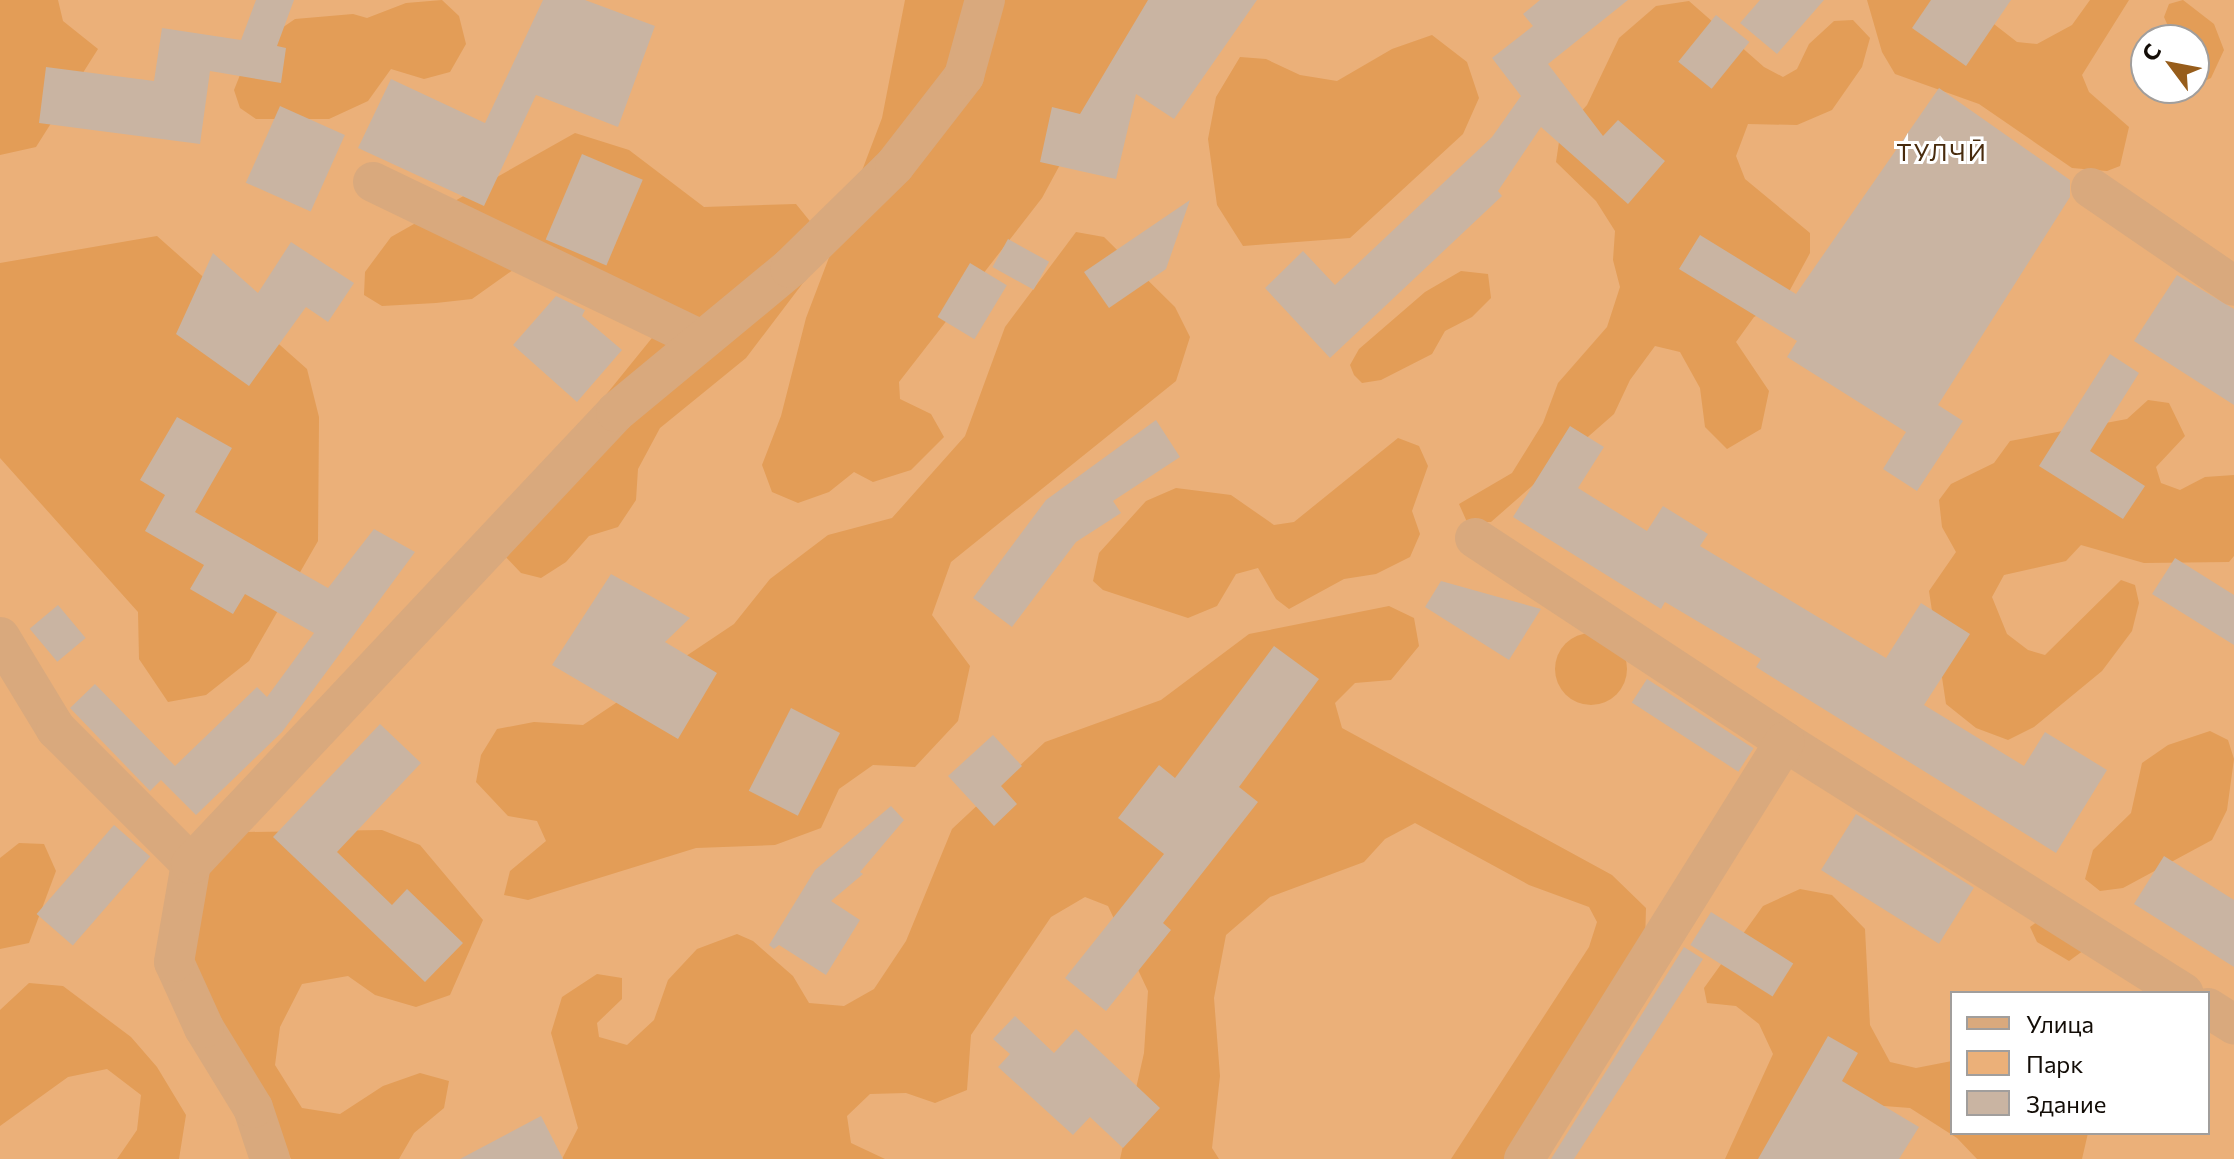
<!DOCTYPE html>
<meta charset="utf-8">
<style>
body{margin:0}
#map{position:relative;width:2234px;height:1159px;overflow:hidden;background:#fcebdb;font-family:Commissioner,sans-serif}
div>[style]{position:absolute}
[style*='--x']{left:calc(var(--x)*1px);top:calc(var(--y)*1px);width:calc(var(--w)*1px);rotate:calc(var(--a)*1deg)}
.green>*{inset:0;background:#ebb079}
.forest>*{inset:0;background:#e39d57}
.round{border-radius:50%}
.building>*{inset:0;background:#c9b4a2;transform-origin:0 0}
.minor>*{height:40px;margin:-20px;padding:0 20px;transform-origin:20px;border-radius:20px;background:#d9a97d}
span{translate:-50% -50%;white-space:nowrap;text-align:center;line-height:1.15;-webkit-text-stroke:6px #fff;paint-order:stroke}
.quarter-label{font-size:24px;color:#482b0d;letter-spacing:2px}
.legend{position:absolute;left:1950px;top:991px;width:260px;height:144px;box-sizing:border-box;background:#fff;border:2px solid #a19e9c;margin:0;padding:10px 14px;list-style:none;font-size:24px;color:#130d07}
.legend li{display:flex;align-items:center;gap:16px;height:40px}
.legend b{width:40px;border:2px solid #a19e9c}
.north{position:absolute;left:2130px;top:24px;width:80px;height:80px;box-sizing:border-box;background:#fff;border:2px solid #a19e9c;border-radius:50%;rotate:302deg;font-size:22px;font-weight:700;line-height:32px;text-align:center;color:#130d07}
.north::after{content:'';display:block;margin:auto;width:28px;height:36px;background:#975d1b;clip-path:polygon(50% 0,100% 100%,50% 72%,0 100%)}
</style>
<div id="map">
<div class="green">
<i style="clip-path:polygon(evenodd,0 0,2234px 0,2234px 1159px,0 1159px,0 0,2146px 40px,2194px 40px,2194px 88px,2146px 88px,2146px 40px,0 0,1952px 993px,2208px 993px,2208px 1133px,1952px 1133px,1952px 993px)"></i>
</div>
<div class="forest">
<i style="clip-path:polygon(0 0,58px 0,63px 21px,98px 49px,36px 147px,0 155px)"></i>
<i style="clip-path:polygon(442px 0,459px 16px,466px 44px,450px 72px,424px 79px,391px 69px,368px 101px,329px 119px,256px 119px,240px 108px,234px 90px,250px 50px,295px 19px,353px 14px,367px 18px,406px 3px)"></i>
<i style="clip-path:polygon(905px 0,1149px 0,1042px 198px,899px 382px,900px 399px,931px 414px,944px 437px,911px 470px,873px 482px,854px 472px,829px 492px,798px 503px,772px 492px,762px 465px,781px 416px,806px 318px,882px 118px)"></i>
<i style="clip-path:polygon(1867px 0,1963px 0,2017px 42px,2037px 44px,2072px 25px,2090px 0,2129px 0,2082px 75px,2089px 92px,2129px 127px,2120px 166px,2107px 171px,2072px 168px,1979px 104px,1895px 74px,1882px 52px)"></i>
<i style="clip-path:polygon(2183px 0,2214px 24px,2224px 50px,2211px 78px,2198px 84px,2194px 40px,2174px 40px,2164px 17px,2169px 4px)"></i>
<i style="clip-path:polygon(1689px 1px,1764px 67px,1783px 77px,1797px 69px,1809px 44px,1834px 21px,1853px 20px,1870px 38px,1862px 67px,1832px 110px,1797px 125px,1748px 124px,1736px 156px,1745px 179px,1810px 233px,1810px 253px,1784px 301px,1754px 317px,1736px 342px,1769px 391px,1761px 429px,1727px 449px,1705px 427px,1700px 388px,1680px 352px,1655px 346px,1630px 380px,1614px 414px,1491px 522px,1467px 522px,1459px 504px,1512px 473px,1543px 423px,1558px 383px,1607px 327px,1620px 287px,1613px 260px,1615px 231px,1596px 201px,1556px 162px,1560px 135px,1587px 105px,1619px 38px,1656px 6px)"></i>
<i style="clip-path:polygon(1432px 35px,1467px 62px,1479px 98px,1463px 134px,1350px 238px,1243px 246px,1217px 205px,1208px 139px,1216px 97px,1240px 57px,1266px 59px,1300px 75px,1337px 81px,1392px 49px)"></i>
<i style="clip-path:polygon(575px 133px,629px 150px,704px 207px,796px 204px,813px 225px,806px 279px,746px 358px,660px 428px,638px 469px,636px 500px,618px 527px,589px 536px,566px 562px,541px 578px,521px 573px,503px 554px,575px 433px,656px 333px,527px 260px,472px 299px,436px 303px,382px 306px,364px 295px,365px 272px,391px 237px)"></i>
<i style="clip-path:polygon(1076px 232px,1104px 237px,1175px 307px,1190px 337px,1176px 381px,951px 562px,932px 615px,970px 666px,958px 721px,915px 767px,873px 765px,839px 789px,821px 828px,775px 845px,696px 848px,528px 900px,504px 895px,510px 871px,546px 841px,537px 821px,508px 816px,476px 782px,481px 755px,497px 729px,534px 722px,583px 725px,734px 624px,770px 579px,828px 535px,892px 518px,965px 436px,1005px 327px)"></i>
<i style="clip-path:polygon(157px 236px,307px 369px,319px 417px,318px 541px,249px 661px,206px 695px,168px 702px,139px 659px,138px 612px,0 458px,0 263px)"></i>
<i style="clip-path:polygon(1461px 271px,1488px 274px,1491px 298px,1472px 317px,1445px 331px,1432px 354px,1381px 380px,1362px 383px,1354px 375px,1350px 365px,1359px 349px,1425px 292px)"></i>
<i style="clip-path:polygon(2148px 400px,2169px 403px,2185px 436px,2156px 467px,2161px 483px,2180px 490px,2205px 477px,2234px 475px,2234px 556px,2229px 562px,2144px 563px,2081px 545px,2066px 561px,2004px 575px,1992px 597px,2007px 634px,2028px 650px,2045px 655px,2121px 580px,2135px 585px,2139px 603px,2132px 631px,2102px 671px,2034px 727px,2008px 740px,1976px 728px,1946px 704px,1929px 591px,1956px 552px,1942px 527px,1939px 500px,1951px 484px,1994px 463px,2010px 441px,2127px 419px)"></i>
<i style="clip-path:polygon(1398px 438px,1419px 446px,1428px 466px,1412px 511px,1420px 534px,1410px 557px,1376px 574px,1344px 579px,1289px 609px,1276px 599px,1258px 568px,1236px 574px,1217px 606px,1188px 618px,1103px 590px,1093px 581px,1099px 553px,1146px 501px,1176px 488px,1231px 495px,1274px 525px,1294px 522px)"></i>
<i style="clip-path:polygon(1389px 606px,1414px 618px,1419px 646px,1391px 680px,1355px 683px,1335px 703px,1342px 728px,1612px 875px,1646px 908px,1645px 942px,1516px 1159px,1451px 1159px,1589px 947px,1597px 922px,1589px 907px,1529px 885px,1415px 823px,1385px 839px,1364px 862px,1270px 897px,1226px 935px,1214px 998px,1220px 1076px,1212px 1148px,1219px 1159px,1120px 1159px,1144px 1053px,1148px 991px,1108px 906px,1085px 897px,1051px 917px,971px 1035px,967px 1090px,935px 1103px,906px 1093px,870px 1094px,847px 1116px,851px 1143px,885px 1159px,562px 1159px,578px 1128px,551px 1033px,562px 997px,597px 974px,622px 978px,622px 999px,597px 1023px,599px 1037px,627px 1045px,654px 1020px,668px 980px,697px 949px,737px 934px,753px 941px,793px 976px,809px 1003px,844px 1006px,874px 989px,906px 941px,952px 829px,1045px 742px,1161px 700px,1249px 634px)"></i>
<i class="round" style="left:1555px;top:633px;width:72px;height:72px"></i>
<i style="clip-path:polygon(2210px 731px,2228px 740px,2234px 759px,2227px 810px,2212px 840px,2123px 888px,2100px 891px,2085px 879px,2093px 850px,2131px 813px,2142px 763px,2168px 745px)"></i>
<i style="clip-path:polygon(382px 830px,420px 845px,483px 920px,450px 995px,416px 1007px,375px 995px,348px 976px,302px 984px,280px 1027px,275px 1065px,302px 1108px,340px 1114px,383px 1086px,420px 1073px,449px 1081px,444px 1108px,414px 1133px,399px 1159px,291px 1159px,232px 1039px,190px 975px,205px 876px,247px 832px)"></i>
<i style="clip-path:polygon(19px 843px,44px 844px,56px 871px,29px 943px,0 949px,0 858px)"></i>
<i style="clip-path:polygon(1800px 889px,1832px 895px,1865px 929px,1870px 1025px,1890px 1062px,1916px 1068px,1952px 1061px,1952px 1133px,2088px 1133px,2082px 1159px,1977px 1159px,1957px 1138px,1910px 1108px,1884px 1106px,1843px 1159px,1725px 1159px,1773px 1054px,1759px 1024px,1736px 1006px,1707px 1003px,1704px 988px,1763px 906px)"></i>
<i style="clip-path:polygon(2041px 919px,2091px 945px,2069px 961px,2037px 942px,2030px 927px)"></i>
<i style="clip-path:polygon(29px 983px,63px 986px,131px 1037px,157px 1067px,186px 1115px,179px 1159px,117px 1159px,137px 1130px,141px 1095px,107px 1069px,68px 1077px,0 1126px,0 1010px)"></i>
</div>
<div class="building">
<i style="clip-path:polygon(256px 0,294px 0,277px 46px,286px 48px,281px 83px,210px 71px,200px 144px,39px 123px,46px 67px,154px 81px,162px 28px,241px 40px)"></i>
<i style="clip-path:polygon(543px 0,585px 0,655px 26px,618px 127px,536px 95px,484px 206px,358px 148px,391px 79px,485px 123px)"></i>
<i style="clip-path:polygon(1148px 0,1257px 0,1174px 119px,1136px 94px,1116px 179px,1040px 162px,1052px 107px,1080px 114px)"></i>
<i style="clip-path:polygon(1540px 0,1628px 0,1548px 64px,1603px 136px,1618px 120px,1665px 161px,1628px 204px,1541px 127px,1498px 191px,1502px 196px,1330px 358px,1265px 288px,1303px 251px,1335px 285px,1492px 137px,1521px 96px,1492px 58px,1533px 26px,1523px 14px)"></i>
<i style="clip-path:polygon(1760px 0,1824px 0,1777px 54px,1740px 23px)"></i>
<i style="clip-path:polygon(1931px 0,2011px 0,1966px 66px,1912px 28px)"></i>
<i style="left:1716px;top:15px;width:43px;height:60px;rotate:39deg"></i>
<i style="clip-path:polygon(1939px 88px,2070px 180px,2070px 197px,1938px 405px,1963px 421px,1917px 491px,1883px 469px,1906px 432px,1787px 357px,1797px 341px,1679px 269px,1700px 235px,1796px 294px)"></i>
<i style="left:280px;top:106px;width:71px;height:84px;rotate:24deg"></i>
<i style="left:582px;top:154px;width:66px;height:93px;rotate:23deg"></i>
<i style="clip-path:polygon(1190px 200px,1166px 269px,1109px 308px,1084px 272px)"></i>
<i style="left:1008px;top:239px;width:47px;height:32px;rotate:29deg"></i>
<i style="clip-path:polygon(291px 242px,354px 283px,328px 322px,306px 307px,249px 386px,176px 334px,213px 253px,258px 293px)"></i>
<i style="left:970px;top:263px;width:43px;height:63px;rotate:31deg"></i>
<i style="clip-path:polygon(2177px 275px,2234px 309px,2234px 405px,2134px 341px)"></i>
<i style="clip-path:polygon(556px 296px,585px 310px,582px 316px,622px 350px,577px 402px,513px 345px)"></i>
<i style="clip-path:polygon(2110px 354px,2139px 373px,2090px 451px,2145px 486px,2123px 519px,2039px 466px)"></i>
<i style="clip-path:polygon(177px 417px,232px 448px,195px 512px,328px 588px,374px 529px,415px 552px,282px 732px,196px 815px,161px 780px,150px 791px,70px 708px,95px 684px,175px 766px,257px 687px,267px 697px,314px 633px,245px 594px,233px 614px,190px 589px,204px 565px,145px 531px,165px 495px,140px 480px)"></i>
<i style="clip-path:polygon(1156px 420px,1180px 457px,1113px 501px,1121px 513px,1076px 542px,1012px 627px,973px 598px,1046px 500px)"></i>
<i style="clip-path:polygon(1570px 426px,1604px 447px,1578px 488px,1647px 531px,1663px 506px,1708px 534px,1700px 546px,1886px 658px,1921px 603px,1970px 634px,1924px 705px,2024px 766px,2045px 732px,2107px 770px,2056px 853px,1756px 667px,1761px 659px,1665px 602px,1661px 609px,1513px 517px)"></i>
<i style="clip-path:polygon(2175px 558px,2234px 595px,2234px 645px,2152px 594px)"></i>
<i style="clip-path:polygon(611px 574px,690px 618px,665px 642px,717px 673px,678px 739px,552px 665px)"></i>
<i style="clip-path:polygon(1441px 581px,1541px 609px,1509px 660px,1425px 607px)"></i>
<i style="left:58px;top:605px;width:43px;height:37px;rotate:50deg"></i>
<i style="clip-path:polygon(1274px 646px,1319px 679px,1239px 787px,1258px 802px,1163px 923px,1171px 930px,1106px 1011px,1065px 978px,1164px 854px,1118px 818px,1159px 765px,1175px 778px)"></i>
<i style="left:1647px;top:679px;width:127px;height:28px;rotate:33deg"></i>
<i style="left:791px;top:708px;width:55px;height:93px;rotate:27deg"></i>
<i style="clip-path:polygon(380px 724px,421px 763px,337px 852px,392px 905px,407px 889px,463px 943px,425px 982px,273px 837px)"></i>
<i style="clip-path:polygon(993px 735px,1022px 766px,1001px 786px,1017px 804px,994px 826px,948px 776px)"></i>
<i style="clip-path:polygon(891px 806px,904px 820px,860px 872px,863px 874px,831px 901px,860px 920px,826px 975px,779px 945px,774px 949px,769px 945px,815px 870px)"></i>
<i style="left:1856px;top:814px;width:139px;height:66px;rotate:32deg"></i>
<i style="left:114px;top:825px;width:48px;height:118px;rotate:41deg"></i>
<i style="clip-path:polygon(2164px 856px,2234px 900px,2234px 967px,2134px 904px)"></i>
<i style="left:1711px;top:912px;width:97px;height:39px;rotate:32deg"></i>
<i style="clip-path:polygon(1684px 947px,1703px 959px,1574px 1159px,1551px 1159px)"></i>
<i style="clip-path:polygon(1015px 1016px,1054px 1053px,1076px 1029px,1160px 1108px,1123px 1148px,1090px 1117px,1073px 1135px,998px 1067px,1010px 1054px,993px 1039px)"></i>
<i style="clip-path:polygon(1828px 1036px,1858px 1053px,1842px 1081px,1919px 1127px,1899px 1159px,1758px 1159px)"></i>
<i style="clip-path:polygon(541px 1116px,563px 1159px,460px 1159px)"></i>
</div>
<div class="minor">
<i style="--x:373;--y:182;--w:362;--a:25.7"></i>
<i style="--x:2091;--y:188;--w:173;--a:34.4"></i>
<i style="--x:1475;--y:538;--w:371;--a:33.3"></i>
<i style="--x:1785;--y:742;--w:471;--a:32.2"></i>
<i style="--x:0;--y:637;--w:108;--a:58.7"></i>
<i style="--x:56;--y:729;--w:191;--a:45"></i>
<i style="--x:2208;--y:1008;--w:31;--a:32"></i>
<i style="--x:270;--y:1159;--w:54;--a:-108.4"></i>
<i style="--x:253;--y:1108;--w:94;--a:-121.5"></i>
<i style="--x:204;--y:1028;--w:72;--a:-114.4"></i>
<i style="--x:174;--y:962;--w:99;--a:-80.2"></i>
<i style="--x:191;--y:864;--w:620;--a:-46.76"></i>
<i style="--x:616;--y:412;--w:226;--a:-39.6"></i>
<i style="--x:790;--y:268;--w:147;--a:-44.4"></i>
<i style="--x:895;--y:165;--w:113;--a:-52.2"></i>
<i style="--x:964;--y:76;--w:79;--a:-74.6"></i>
<i style="--x:1524;--y:1159;--w:492;--a:-58"></i>
</div>
<div class="quarter-label">
<span style="left:1942px;top:152px">ТУЛЧӢ</span>
</div>
<ul class="legend">
<li><b style="height:10px;background:#d9a97d"></b>Улица</li>
<li><b style="height:22px;background:#ebb079"></b>Парк</li>
<li><b style="height:22px;background:#c9b4a2"></b>Здание</li>
</ul>
<div class="north">С</div>
</div>
